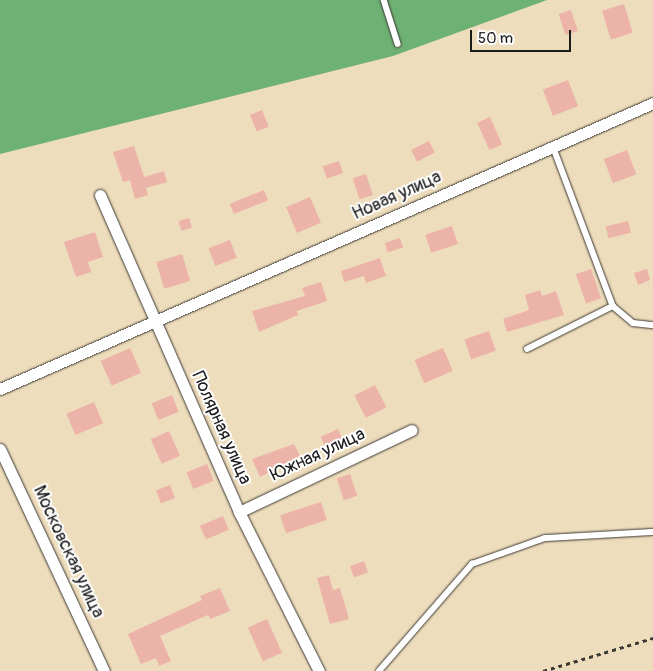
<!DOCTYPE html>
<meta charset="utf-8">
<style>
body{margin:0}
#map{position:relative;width:653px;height:671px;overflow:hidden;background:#eeddbc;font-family:Pangolin,sans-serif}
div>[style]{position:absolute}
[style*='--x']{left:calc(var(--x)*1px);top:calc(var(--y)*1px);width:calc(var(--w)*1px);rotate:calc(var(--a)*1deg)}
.forest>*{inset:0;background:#6eb174}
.building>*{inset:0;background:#ecb3a8;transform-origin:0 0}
.path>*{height:2.5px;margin-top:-1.25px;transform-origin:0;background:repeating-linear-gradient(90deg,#3c3934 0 4px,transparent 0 8px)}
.roads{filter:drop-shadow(0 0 1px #3c3934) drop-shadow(0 0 1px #3c3934)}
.service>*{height:5.5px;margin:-2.75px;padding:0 2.75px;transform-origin:2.75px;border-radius:2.75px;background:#fff}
.minor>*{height:11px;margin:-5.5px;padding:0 5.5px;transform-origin:5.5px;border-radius:5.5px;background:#fff}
span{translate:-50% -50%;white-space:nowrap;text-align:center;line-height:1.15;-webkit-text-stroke:4px #fff;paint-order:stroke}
.street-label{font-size:18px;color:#1c1c1c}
.scale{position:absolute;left:470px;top:30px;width:101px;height:22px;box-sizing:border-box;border:2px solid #1c1c1c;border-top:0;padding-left:6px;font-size:15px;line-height:18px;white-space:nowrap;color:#1c1c1c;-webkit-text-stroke:4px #fff;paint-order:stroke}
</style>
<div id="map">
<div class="forest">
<i style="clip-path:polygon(0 0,547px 0,393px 56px,0 154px)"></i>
</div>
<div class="building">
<i style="left:624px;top:4px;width:30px;height:23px;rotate:73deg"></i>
<i style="left:571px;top:10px;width:22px;height:13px;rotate:72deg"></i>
<i style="left:568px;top:80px;width:28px;height:27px;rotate:69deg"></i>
<i style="left:262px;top:110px;width:18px;height:13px;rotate:68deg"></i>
<i style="left:490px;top:117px;width:30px;height:14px;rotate:66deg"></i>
<i style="left:429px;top:141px;width:13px;height:20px;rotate:63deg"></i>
<i style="clip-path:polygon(134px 146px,144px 177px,164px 171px,167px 182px,146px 188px,148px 195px,135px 199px,130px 180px,123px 182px,113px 152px)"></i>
<i style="left:627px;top:150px;width:26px;height:25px;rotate:69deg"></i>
<i style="left:339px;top:161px;width:13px;height:17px;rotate:72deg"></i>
<i style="left:366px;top:174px;width:22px;height:14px;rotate:72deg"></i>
<i style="left:264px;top:190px;width:11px;height:37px;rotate:68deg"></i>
<i style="left:310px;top:197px;width:28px;height:26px;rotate:67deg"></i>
<i style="left:189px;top:218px;width:10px;height:11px;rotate:73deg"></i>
<i style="left:628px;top:221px;width:12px;height:23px;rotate:76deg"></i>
<i style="left:452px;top:226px;width:19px;height:28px;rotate:72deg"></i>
<i style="clip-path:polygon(95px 232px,103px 257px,88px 262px,91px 272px,76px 277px,64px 242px)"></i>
<i style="left:400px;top:238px;width:10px;height:16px;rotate:73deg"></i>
<i style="left:230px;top:240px;width:19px;height:23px;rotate:69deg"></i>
<i style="left:182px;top:254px;width:28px;height:27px;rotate:73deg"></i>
<i style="clip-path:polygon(380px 258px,386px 276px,366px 283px,364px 276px,344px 282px,341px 271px)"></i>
<i style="left:591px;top:269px;width:31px;height:16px;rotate:71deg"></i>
<i style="clip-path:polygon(647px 269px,650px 280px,638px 285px,634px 273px)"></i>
<i style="clip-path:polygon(321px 282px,327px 301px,297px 311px,298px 315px,259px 332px,252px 311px,305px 296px,302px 288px)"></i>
<i style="clip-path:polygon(540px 290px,542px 296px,556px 291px,564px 315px,507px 332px,503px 319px,529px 310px,525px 295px)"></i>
<i style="left:489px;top:331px;width:21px;height:26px;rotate:71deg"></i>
<i style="left:130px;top:348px;width:27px;height:32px;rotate:66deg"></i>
<i style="left:443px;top:348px;width:25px;height:31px;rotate:67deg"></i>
<i style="left:375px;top:385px;width:25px;height:23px;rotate:63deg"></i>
<i style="left:172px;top:395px;width:18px;height:22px;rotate:68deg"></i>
<i style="left:94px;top:402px;width:23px;height:30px;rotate:67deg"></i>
<i style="left:338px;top:429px;width:17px;height:19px;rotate:66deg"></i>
<i style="left:169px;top:431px;width:27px;height:20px;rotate:66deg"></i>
<i style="clip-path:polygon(294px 444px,300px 456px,260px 477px,252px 459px)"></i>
<i style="left:207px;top:464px;width:18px;height:22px;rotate:68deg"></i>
<i style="left:350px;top:474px;width:23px;height:14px;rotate:72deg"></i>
<i style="left:170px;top:485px;width:14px;height:15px;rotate:69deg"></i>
<i style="left:321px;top:502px;width:19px;height:43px;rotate:72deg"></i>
<i style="left:223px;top:516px;width:15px;height:25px;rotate:67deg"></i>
<i style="left:364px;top:561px;width:12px;height:15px;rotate:70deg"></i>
<i style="clip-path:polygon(329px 575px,333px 590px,340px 588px,349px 619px,330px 624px,317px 578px)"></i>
<i style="clip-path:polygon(220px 588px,230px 611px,210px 619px,208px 615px,160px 636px,171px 661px,159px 666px,156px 658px,141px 664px,128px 634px,202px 600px,200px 596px)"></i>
<i style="left:267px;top:619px;width:37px;height:21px;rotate:66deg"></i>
</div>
<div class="path">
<i style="--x:543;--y:671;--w:115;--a:-16.7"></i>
</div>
<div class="roads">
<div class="service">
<i style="--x:384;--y:0;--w:46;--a:72.3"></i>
<i style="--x:553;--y:146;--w:171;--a:69.4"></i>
<i style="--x:613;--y:306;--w:26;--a:40"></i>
<i style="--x:633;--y:323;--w:20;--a:6"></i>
<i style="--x:527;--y:349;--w:96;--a:-26.6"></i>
<i style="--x:379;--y:671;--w:142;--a:-49"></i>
<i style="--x:472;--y:564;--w:77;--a:-19.6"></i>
<i style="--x:545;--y:538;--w:108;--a:-3.2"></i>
</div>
<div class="minor">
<i style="--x:100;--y:195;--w:346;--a:66.3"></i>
<i style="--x:239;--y:512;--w:178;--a:63.3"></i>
<i style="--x:0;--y:389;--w:713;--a:-23.65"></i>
<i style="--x:0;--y:449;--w:245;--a:64.9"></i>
<i style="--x:239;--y:512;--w:191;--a:-25.4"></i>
</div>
</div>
<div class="street-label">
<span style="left:397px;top:196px;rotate:-24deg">Новая улица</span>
<span style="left:221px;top:428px;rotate:66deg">Полярная улица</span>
<span style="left:318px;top:455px;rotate:-25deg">Южная улица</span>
<span style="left:68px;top:552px;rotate:65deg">Московская улица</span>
</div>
<div class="scale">50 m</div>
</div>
